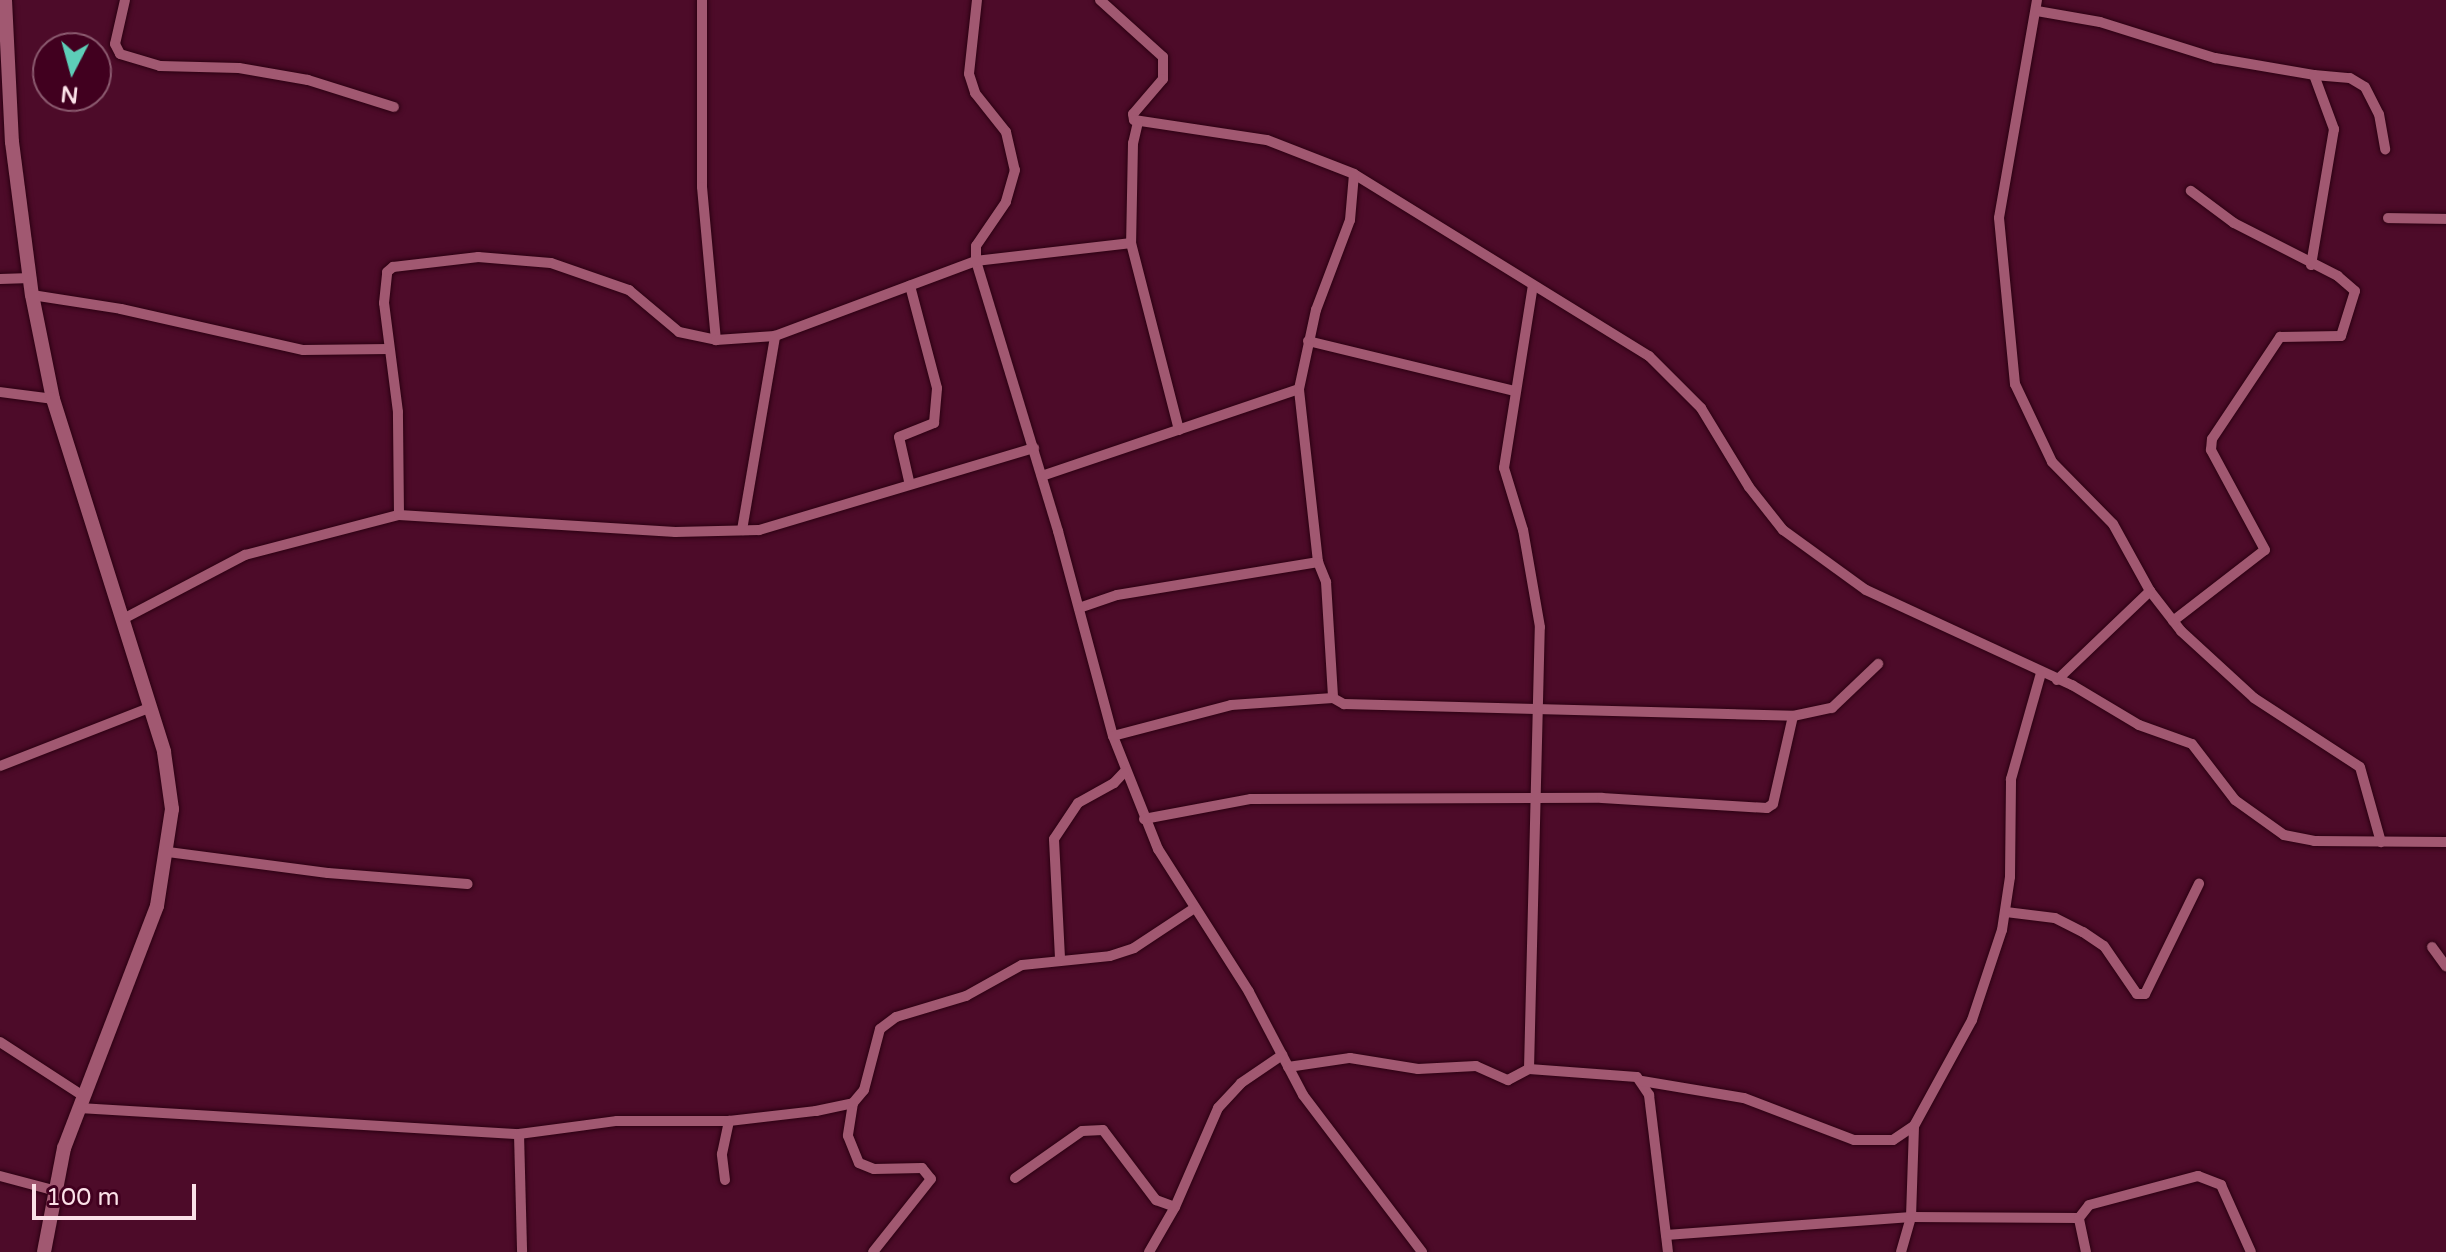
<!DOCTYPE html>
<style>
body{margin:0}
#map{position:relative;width:2446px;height:1252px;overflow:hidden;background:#4d0b29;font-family:"Varela Round",sans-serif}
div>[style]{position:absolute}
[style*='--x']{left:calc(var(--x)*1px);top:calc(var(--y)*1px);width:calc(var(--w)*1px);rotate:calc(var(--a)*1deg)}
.roads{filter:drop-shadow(0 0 2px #2b0012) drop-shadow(0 0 2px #2b0012)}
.street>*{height:10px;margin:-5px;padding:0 5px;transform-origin:5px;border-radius:5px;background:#a15871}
.secondary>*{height:14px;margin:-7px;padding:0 7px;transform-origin:7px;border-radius:7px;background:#a15871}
span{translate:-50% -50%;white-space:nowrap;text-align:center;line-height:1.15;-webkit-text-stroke:6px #41001f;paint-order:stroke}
.north{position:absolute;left:32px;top:32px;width:80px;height:80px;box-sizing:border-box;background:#41001f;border:2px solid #8b5a6f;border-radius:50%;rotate:186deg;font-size:22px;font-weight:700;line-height:32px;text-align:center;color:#fbe1e8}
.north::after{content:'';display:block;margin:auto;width:28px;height:36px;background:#5dceb8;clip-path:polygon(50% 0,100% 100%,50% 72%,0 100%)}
.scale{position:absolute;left:32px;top:1184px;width:164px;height:36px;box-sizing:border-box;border:4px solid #fbe1e8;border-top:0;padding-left:10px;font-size:24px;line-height:28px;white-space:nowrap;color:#fbe1e8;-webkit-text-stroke:6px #41001f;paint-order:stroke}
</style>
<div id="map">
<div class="roads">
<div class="street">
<i style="--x:125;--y:0;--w:45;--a:102.8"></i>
<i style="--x:115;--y:44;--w:11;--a:63"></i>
<i style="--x:120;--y:54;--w:42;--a:16.7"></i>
<i style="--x:160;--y:66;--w:79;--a:1.5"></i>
<i style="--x:239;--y:68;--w:70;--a:9.9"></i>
<i style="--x:308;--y:80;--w:90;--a:17.4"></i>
<i style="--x:702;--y:0;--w:187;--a:90"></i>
<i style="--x:702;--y:187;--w:154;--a:84.8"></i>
<i style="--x:977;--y:0;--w:74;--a:96.2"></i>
<i style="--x:969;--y:74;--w:20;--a:72"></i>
<i style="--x:975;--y:93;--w:50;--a:51.5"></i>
<i style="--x:1006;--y:132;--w:39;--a:77"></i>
<i style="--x:1015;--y:170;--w:33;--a:106"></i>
<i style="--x:1006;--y:202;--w:53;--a:124.3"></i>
<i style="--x:976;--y:246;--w:15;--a:90"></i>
<i style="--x:976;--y:261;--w:282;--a:73.1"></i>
<i style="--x:1058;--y:531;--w:212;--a:75"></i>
<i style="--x:1113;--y:736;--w:122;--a:68.3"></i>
<i style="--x:1158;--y:849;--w:169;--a:57.5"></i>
<i style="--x:1249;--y:992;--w:116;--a:62.3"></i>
<i style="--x:1303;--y:1095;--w:197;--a:52.8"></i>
<i style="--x:1100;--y:0;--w:85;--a:42.1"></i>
<i style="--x:1163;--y:57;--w:22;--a:90"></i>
<i style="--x:1163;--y:79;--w:46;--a:130.6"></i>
<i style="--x:1133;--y:114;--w:6;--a:81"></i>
<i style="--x:1134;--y:120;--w:134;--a:8.6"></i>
<i style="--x:1267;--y:140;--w:93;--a:21.3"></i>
<i style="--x:1354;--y:174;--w:347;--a:31.7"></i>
<i style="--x:1649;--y:356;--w:74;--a:45"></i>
<i style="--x:1701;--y:408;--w:92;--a:58.7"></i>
<i style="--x:1749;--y:487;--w:55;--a:51.7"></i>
<i style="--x:1783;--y:530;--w:102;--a:35.9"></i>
<i style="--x:1866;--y:590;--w:227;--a:24.8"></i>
<i style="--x:2072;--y:685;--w:78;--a:30.8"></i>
<i style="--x:2139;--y:725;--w:56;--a:19.7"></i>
<i style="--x:2192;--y:744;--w:71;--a:52.5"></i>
<i style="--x:2235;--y:800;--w:60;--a:35.5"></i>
<i style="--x:2284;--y:835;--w:31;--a:11"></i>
<i style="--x:2314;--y:841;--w:132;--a:0.4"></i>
<i style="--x:2037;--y:0;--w:221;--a:99.9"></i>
<i style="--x:1999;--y:218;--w:167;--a:84.5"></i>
<i style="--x:2015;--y:384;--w:86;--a:64.6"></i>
<i style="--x:2052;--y:462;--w:87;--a:45.5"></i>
<i style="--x:2113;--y:524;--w:77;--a:61.1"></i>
<i style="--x:2150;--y:591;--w:51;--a:52.2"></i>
<i style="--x:2181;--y:631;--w:99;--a:42.5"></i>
<i style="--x:2254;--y:698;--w:126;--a:33.1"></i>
<i style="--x:2360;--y:767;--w:78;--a:74.4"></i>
<i style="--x:2037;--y:11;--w:64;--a:9.9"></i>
<i style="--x:2100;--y:22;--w:121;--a:17.4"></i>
<i style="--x:2215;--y:58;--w:100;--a:9.7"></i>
<i style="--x:2314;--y:75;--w:58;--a:69.7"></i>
<i style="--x:2334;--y:129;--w:138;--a:99.6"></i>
<i style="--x:2314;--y:75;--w:36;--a:5"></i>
<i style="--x:2350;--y:78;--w:17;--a:31"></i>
<i style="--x:2365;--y:87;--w:30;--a:63"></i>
<i style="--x:2379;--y:114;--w:36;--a:80"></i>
<i style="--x:1138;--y:122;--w:22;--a:103"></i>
<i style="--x:1133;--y:143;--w:100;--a:91.1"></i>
<i style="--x:1131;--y:243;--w:193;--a:75.6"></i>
<i style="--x:2388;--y:218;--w:58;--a:1"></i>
<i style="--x:0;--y:279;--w:31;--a:-2"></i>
<i style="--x:32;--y:295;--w:90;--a:8.9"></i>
<i style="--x:121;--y:309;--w:187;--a:12.7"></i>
<i style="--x:303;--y:350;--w:86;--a:-0.7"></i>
<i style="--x:1308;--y:341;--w:212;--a:13.6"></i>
<i style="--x:0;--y:392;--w:53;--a:7.5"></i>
<i style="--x:1042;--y:476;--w:271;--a:-18.7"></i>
<i style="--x:909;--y:481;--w:45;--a:-102.8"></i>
<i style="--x:899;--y:437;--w:38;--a:-22"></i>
<i style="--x:934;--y:423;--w:35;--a:-85"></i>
<i style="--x:937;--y:388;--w:106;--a:-104.8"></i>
<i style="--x:399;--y:515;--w:103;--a:-90.6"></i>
<i style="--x:398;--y:412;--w:110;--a:-97.3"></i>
<i style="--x:384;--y:303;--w:31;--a:-84"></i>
<i style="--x:387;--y:272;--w:8;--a:-40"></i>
<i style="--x:393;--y:267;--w:86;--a:-6.7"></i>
<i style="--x:478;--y:257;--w:73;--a:4.7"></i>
<i style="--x:551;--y:263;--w:83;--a:19.1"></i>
<i style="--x:629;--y:290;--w:65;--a:40"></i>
<i style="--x:679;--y:332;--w:38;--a:12"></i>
<i style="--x:716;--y:340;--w:59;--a:-3.9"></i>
<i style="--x:775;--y:336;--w:215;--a:-20.5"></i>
<i style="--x:976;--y:261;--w:156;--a:-6.6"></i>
<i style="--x:742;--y:530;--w:197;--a:-80.3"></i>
<i style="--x:1318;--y:562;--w:174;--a:-96.3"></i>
<i style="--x:1299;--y:389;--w:81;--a:-77.9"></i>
<i style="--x:1316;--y:310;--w:96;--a:-69.3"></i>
<i style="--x:1350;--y:220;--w:46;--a:-85"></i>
<i style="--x:1079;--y:608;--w:40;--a:-18.9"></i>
<i style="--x:1117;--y:595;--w:204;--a:-9.3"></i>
<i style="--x:1318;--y:562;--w:22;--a:68"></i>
<i style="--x:1326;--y:582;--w:116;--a:86.5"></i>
<i style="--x:1333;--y:698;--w:13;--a:29"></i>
<i style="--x:1344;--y:704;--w:449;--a:1.5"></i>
<i style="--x:1793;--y:716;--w:40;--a:-12"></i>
<i style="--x:1832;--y:708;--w:64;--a:-43.7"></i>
<i style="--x:123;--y:619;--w:138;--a:-27.7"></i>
<i style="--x:245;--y:555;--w:159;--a:-14.6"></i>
<i style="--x:399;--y:515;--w:277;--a:3.5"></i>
<i style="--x:675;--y:532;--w:84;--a:-1.4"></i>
<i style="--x:759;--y:530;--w:287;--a:-16.6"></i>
<i style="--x:2173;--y:621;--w:116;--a:-37.7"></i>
<i style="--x:2265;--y:550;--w:114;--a:-118.4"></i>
<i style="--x:2211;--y:450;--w:11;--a:-85"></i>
<i style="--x:2212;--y:439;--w:123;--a:-56.3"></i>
<i style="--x:2280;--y:337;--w:61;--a:-0.9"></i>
<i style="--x:2341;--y:336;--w:47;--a:-72.7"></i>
<i style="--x:2355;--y:291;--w:23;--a:-139"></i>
<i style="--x:2338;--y:276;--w:117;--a:-153"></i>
<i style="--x:2234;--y:223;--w:54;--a:-143.3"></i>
<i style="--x:2057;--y:680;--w:129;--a:-43.7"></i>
<i style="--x:1113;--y:736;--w:122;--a:-14.7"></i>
<i style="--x:1231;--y:705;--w:102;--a:-3.9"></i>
<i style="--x:0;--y:766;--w:162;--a:-21.3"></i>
<i style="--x:1144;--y:819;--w:109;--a:-10.6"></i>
<i style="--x:1251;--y:799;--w:351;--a:-0.2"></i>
<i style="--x:1602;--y:798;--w:165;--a:3.5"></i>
<i style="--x:1767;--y:808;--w:7;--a:-34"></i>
<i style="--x:1773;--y:804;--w:90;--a:-77.2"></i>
<i style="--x:168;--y:852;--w:161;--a:7.5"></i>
<i style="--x:328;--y:873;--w:140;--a:4.5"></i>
<i style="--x:2006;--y:912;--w:49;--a:7"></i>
<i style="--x:2055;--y:918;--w:31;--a:27"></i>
<i style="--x:2083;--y:932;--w:25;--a:34"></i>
<i style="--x:2104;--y:946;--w:58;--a:55.5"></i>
<i style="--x:2137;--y:994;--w:8;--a:0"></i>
<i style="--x:2145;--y:994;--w:123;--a:-63.9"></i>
<i style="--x:2432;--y:947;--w:24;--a:54"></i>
<i style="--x:1060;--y:958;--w:119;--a:-92.9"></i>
<i style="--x:1054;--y:839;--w:43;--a:-56.3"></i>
<i style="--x:1078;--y:803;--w:41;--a:-29.1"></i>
<i style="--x:1114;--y:783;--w:16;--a:-47"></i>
<i style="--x:0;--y:1042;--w:99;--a:33"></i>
<i style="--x:1288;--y:1067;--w:63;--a:-8.3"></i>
<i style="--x:1350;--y:1058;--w:69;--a:9.2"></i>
<i style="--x:1418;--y:1069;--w:58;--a:-3"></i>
<i style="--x:1476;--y:1066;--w:35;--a:24"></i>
<i style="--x:1508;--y:1080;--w:24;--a:-28"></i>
<i style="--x:1529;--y:1069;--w:108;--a:4.2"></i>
<i style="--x:1637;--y:1077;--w:22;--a:56"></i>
<i style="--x:1649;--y:1095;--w:158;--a:83.1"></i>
<i style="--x:1529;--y:1069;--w:442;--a:-88.6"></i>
<i style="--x:1540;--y:627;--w:98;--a:-99.9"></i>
<i style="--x:1523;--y:530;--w:65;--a:-107"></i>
<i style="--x:1504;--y:468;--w:185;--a:-81"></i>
<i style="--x:1642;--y:1081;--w:103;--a:9.5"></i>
<i style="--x:1744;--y:1098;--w:118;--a:20.9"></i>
<i style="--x:1854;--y:1140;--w:39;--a:0"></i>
<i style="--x:1893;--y:1140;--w:25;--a:-34"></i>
<i style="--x:853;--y:1103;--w:33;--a:99"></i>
<i style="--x:848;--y:1136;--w:29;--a:68"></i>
<i style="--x:859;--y:1163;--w:16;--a:22"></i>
<i style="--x:874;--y:1169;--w:48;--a:-1.2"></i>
<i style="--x:922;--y:1168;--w:14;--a:51"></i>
<i style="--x:931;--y:1179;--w:93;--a:128.5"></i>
<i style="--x:79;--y:1108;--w:441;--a:3.4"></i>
<i style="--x:519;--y:1134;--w:99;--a:-7.6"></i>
<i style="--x:617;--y:1121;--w:112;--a:0"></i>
<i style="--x:729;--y:1121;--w:88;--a:-6.6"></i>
<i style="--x:816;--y:1111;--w:38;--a:-12"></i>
<i style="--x:853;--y:1103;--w:17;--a:-50"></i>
<i style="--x:864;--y:1090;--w:63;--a:-75.3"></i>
<i style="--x:880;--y:1029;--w:20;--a:-37"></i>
<i style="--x:896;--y:1017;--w:73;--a:-16.7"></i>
<i style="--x:966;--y:996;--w:64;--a:-29"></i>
<i style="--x:1022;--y:965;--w:88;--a:-5.8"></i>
<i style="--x:1110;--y:956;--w:25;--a:-18"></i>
<i style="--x:1134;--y:948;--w:71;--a:-33.5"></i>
<i style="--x:519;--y:1134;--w:118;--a:88.5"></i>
<i style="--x:0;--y:1176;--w:55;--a:14.8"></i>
<i style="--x:1015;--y:1178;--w:82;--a:-35"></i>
<i style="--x:1082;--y:1131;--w:21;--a:-3"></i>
<i style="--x:1103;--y:1130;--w:88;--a:52.9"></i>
<i style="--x:1156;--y:1200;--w:20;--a:20"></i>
<i style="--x:725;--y:1180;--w:26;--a:-97"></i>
<i style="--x:722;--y:1154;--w:34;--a:-78"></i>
<i style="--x:1666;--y:1235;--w:246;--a:-4.2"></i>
<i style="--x:1911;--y:1217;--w:168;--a:0.3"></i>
<i style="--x:1149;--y:1252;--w:52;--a:-60"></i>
<i style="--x:1175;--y:1207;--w:108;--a:-66.5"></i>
<i style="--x:1218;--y:1108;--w:34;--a:-47"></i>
<i style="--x:1241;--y:1083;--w:50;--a:-34.3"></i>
<i style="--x:1901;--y:1252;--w:36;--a:-74"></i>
<i style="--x:1911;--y:1217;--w:91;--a:-88.1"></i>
<i style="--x:1914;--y:1126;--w:121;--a:-61.3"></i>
<i style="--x:1972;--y:1020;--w:95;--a:-71.6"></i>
<i style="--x:2002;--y:930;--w:54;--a:-81.4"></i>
<i style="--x:2010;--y:877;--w:98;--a:-89.4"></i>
<i style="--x:2011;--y:779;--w:110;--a:-74.2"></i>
<i style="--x:2086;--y:1252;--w:35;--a:-102"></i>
<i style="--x:2079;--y:1218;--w:16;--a:-52"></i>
<i style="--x:2089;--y:1205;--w:113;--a:-14.9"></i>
<i style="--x:2198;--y:1176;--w:25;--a:21"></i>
<i style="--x:2221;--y:1185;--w:73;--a:65.9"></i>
</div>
<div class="secondary">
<i style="--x:5;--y:0;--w:142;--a:87.2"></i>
<i style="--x:12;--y:142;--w:154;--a:82.6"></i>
<i style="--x:32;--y:295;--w:106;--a:78.6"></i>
<i style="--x:53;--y:399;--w:370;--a:72.5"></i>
<i style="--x:164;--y:752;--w:58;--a:82"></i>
<i style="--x:172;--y:809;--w:98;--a:98.8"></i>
<i style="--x:157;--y:906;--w:259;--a:111"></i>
<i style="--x:64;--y:1148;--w:106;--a:100.9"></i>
</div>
</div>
<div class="north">N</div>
<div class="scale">100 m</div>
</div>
